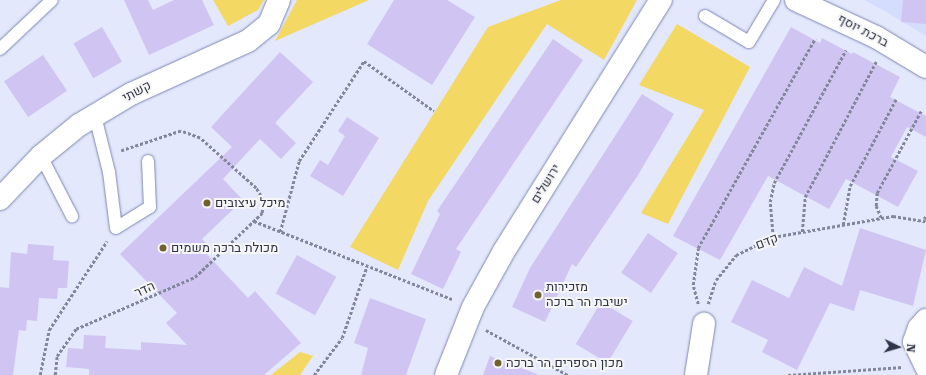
<!DOCTYPE html>
<meta charset="utf-8">
<style>
body{margin:0}
#map{position:relative;width:926px;height:375px;overflow:hidden;background:#e3e8fc;font-family:"Roboto Serif",Heebo,serif}
div>[style]{position:absolute}
[style*='--x']{left:calc(var(--x)*1px);top:calc(var(--y)*1px);width:calc(var(--w)*1px);rotate:calc(var(--a)*1deg)}
.built>*{inset:0;background:#d5ddff}
.green>*{inset:0;background:#f4d864}
.building>*{inset:0;background:#d0c5f2;transform-origin:0 0}
.path>*{height:2.5px;margin-top:-1.25px;transform-origin:0;background:repeating-linear-gradient(90deg,#83879a 0 3px,transparent 0 5px)}
.roads{filter:drop-shadow(0 0 1px #7d86b3) drop-shadow(0 0 1px #7d86b3)}
.lane>*{height:12px;margin:-6px;padding:0 6px;transform-origin:6px;border-radius:6px;background:#fff}
.street>*{height:22px;margin:-11px;padding:0 11px;transform-origin:11px;border-radius:11px;background:#fff}
.secondary>*{height:22px;margin:-11px;padding:0 11px;transform-origin:11px;border-radius:11px;background:#fff}
.dots>*{width:11px;height:11px;translate:-50% -50%;box-sizing:border-box;border:2px solid #f6f6f6;border-radius:50%}
span{translate:-50% -50%;white-space:nowrap;text-align:center;line-height:1.15;-webkit-text-stroke:4px #f6f6f6;paint-order:stroke}
.street-label{font-size:13px;color:#313548}
.poi-label{font-size:13px;color:#313548}
.left{translate:0 -50%;text-align:left}
.north{position:absolute;left:878px;top:327px;width:40px;height:40px;-webkit-text-stroke:3px #f6f6f6;paint-order:stroke;rotate:95deg;font-size:11px;font-weight:700;line-height:16px;text-align:center;color:#313548}
.north::after{content:'';display:block;margin:auto;width:14px;height:18px;background:#313548;clip-path:polygon(50% 0,100% 100%,50% 72%,0 100%)}
</style>
<div id="map">
<div class="built">
<i style="clip-path:polygon(864px 0,926px 0,926px 36px,883px 10px)"></i>
</div>
<div class="green">
<i style="clip-path:polygon(213px 0,264px 0,258px 10px,228px 26px)"></i>
<i style="clip-path:polygon(297px 0,369px 0,275px 41px)"></i>
<i style="clip-path:polygon(561px 0,637px 0,604px 60px,547px 24px,428px 201px,398px 270px,350px 247px,488px 27px)"></i>
<i style="clip-path:polygon(677px 24px,750px 67px,668px 224px,641px 213px,704px 110px,639px 85px)"></i>
<i style="clip-path:polygon(300px 352px,313px 356px,300px 375px,271px 375px)"></i>
</div>
<div class="building">
<i style="clip-path:polygon(124px 0,148px 0,153px 10px,174px 0,202px 0,214px 25px,149px 55px)"></i>
<i style="clip-path:polygon(394px 0,447px 0,475px 17px,432px 85px,367px 44px)"></i>
<i style="clip-path:polygon(903px 0,926px 0,926px 24px,901px 22px)"></i>
<i style="left:102px;top:27px;width:40px;height:33px;rotate:60deg"></i>
<i style="clip-path:polygon(791px 27px,820px 43px,822px 38px,852px 54px,853px 52px,900px 77px,890px 97px,926px 116px,926px 137px,907px 127px,891px 157px,918px 171px,898px 207px,846px 179px,829px 209px,768px 176px,720px 260px,673px 236px)"></i>
<i style="clip-path:polygon(553px 39px,583px 60px,456px 249px,461px 252px,443px 289px,411px 274px,440px 214px,437px 211px)"></i>
<i style="clip-path:polygon(280px 52px,313px 82px,275px 123px,296px 143px,281px 159px,260px 139px,223px 179px,243px 200px,202px 239px,206px 243px,201px 248px,248px 298px,255px 291px,301px 343px,264px 375px,89px 375px,89px 369px,66px 367px,68px 348px,83px 349px,84px 335px,106px 336px,105px 348px,141px 350px,141px 342px,187px 345px,166px 323px,177px 313px,120px 254px,232px 147px,211px 127px)"></i>
<i style="left:43px;top:55px;width:43px;height:47px;rotate:56deg"></i>
<i style="clip-path:polygon(642px 94px,674px 114px,638px 175px,576px 267px,572px 264px,545px 322px,512px 307px,530px 268px)"></i>
<i style="clip-path:polygon(347px 117px,379px 138px,343px 196px,310px 176px,320px 160px,328px 165px,345px 136px,338px 131px)"></i>
<i style="clip-path:polygon(860px 228px,926px 250px,913px 306px,860px 290px,854px 311px,830px 303px,797px 370px,762px 352px,768px 340px,731px 322px,752px 280px,789px 298px,804px 267px,842px 286px)"></i>
<i style="left:648px;top:233px;width:36px;height:48px;rotate:34deg"></i>
<i style="clip-path:polygon(28px 244px,54px 246px,53px 260px,69px 261px,67px 288px,58px 288px,57px 299px,39px 298px,37px 321px,27px 320px,26px 331px,19px 330px,13px 375px,0 375px,0 287px,9px 288px,11px 252px,27px 254px)"></i>
<i style="left:297px;top:255px;width:45px;height:44px;rotate:29deg"></i>
<i style="clip-path:polygon(370px 298px,426px 319px,406px 375px,361px 375px,368px 348px,354px 343px)"></i>
<i style="left:601px;top:302px;width:37px;height:49px;rotate:31deg"></i>
<i style="clip-path:polygon(490px 356px,537px 374px,537px 375px,483px 375px)"></i>
</div>
<div class="path">
<i style="--x:881;--y:218;--w:13;--a:-113"></i>
<i style="--x:876;--y:206;--w:13;--a:-86"></i>
<i style="--x:877;--y:193;--w:93;--a:-61.8"></i>
<i style="--x:924;--y:219;--w:4;--a:-56"></i>
<i style="--x:254;--y:221;--w:213;--a:21.5"></i>
<i style="--x:843;--y:225;--w:40;--a:-80"></i>
<i style="--x:850;--y:186;--w:98;--a:-62.1"></i>
<i style="--x:280;--y:232;--w:73;--a:-75"></i>
<i style="--x:299;--y:161;--w:119;--a:-57"></i>
<i style="--x:364;--y:61;--w:86;--a:35.5"></i>
<i style="--x:802;--y:232;--w:35;--a:-85"></i>
<i style="--x:805;--y:197;--w:153;--a:-62.3"></i>
<i style="--x:773;--y:237;--w:35;--a:-95"></i>
<i style="--x:770;--y:202;--w:19;--a:-78"></i>
<i style="--x:774;--y:183;--w:151;--a:-61.6"></i>
<i style="--x:698;--y:304;--w:20;--a:-105"></i>
<i style="--x:693;--y:285;--w:37;--a:-82"></i>
<i style="--x:698;--y:248;--w:240;--a:-60.8"></i>
<i style="--x:708;--y:304;--w:25;--a:-72"></i>
<i style="--x:716;--y:280;--w:32;--a:-51"></i>
<i style="--x:736;--y:255;--w:41;--a:-25.9"></i>
<i style="--x:773;--y:237;--w:122;--a:-9.9"></i>
<i style="--x:893;--y:216;--w:33;--a:9"></i>
<i style="--x:486;--y:330;--w:94;--a:28.8"></i>
<i style="--x:40;--y:375;--w:46;--a:-78.7"></i>
<i style="--x:49;--y:330;--w:106;--a:-56.9"></i>
<i style="--x:55;--y:375;--w:19;--a:-84"></i>
<i style="--x:57;--y:356;--w:33;--a:-55"></i>
<i style="--x:76;--y:329;--w:130;--a:-23.6"></i>
<i style="--x:195;--y:277;--w:93;--a:-43.7"></i>
<i style="--x:262;--y:213;--w:13;--a:-86"></i>
<i style="--x:263;--y:200;--w:14;--a:-120"></i>
<i style="--x:256;--y:188;--w:75;--a:-138.2"></i>
<i style="--x:200;--y:138;--w:20;--a:-160"></i>
<i style="--x:181;--y:131;--w:63;--a:161.6"></i>
<i style="--x:314;--y:375;--w:46;--a:-52.9"></i>
<i style="--x:342;--y:338;--w:76;--a:-70.9"></i>
<i style="--x:788;--y:375;--w:115;--a:-4"></i>
</div>
<div class="roads">
<div class="lane">
<i style="--x:705;--y:16;--w:51;--a:30.6"></i>
<i style="--x:749;--y:42;--w:49;--a:-59.2"></i>
<i style="--x:0;--y:49;--w:71;--a:-43.3"></i>
<i style="--x:95;--y:116;--w:58;--a:76"></i>
<i style="--x:109;--y:172;--w:56;--a:82.9"></i>
<i style="--x:116;--y:228;--w:40;--a:-32"></i>
<i style="--x:150;--y:207;--w:46;--a:-92.5"></i>
<i style="--x:41;--y:156;--w:68;--a:62.7"></i>
</div>
<div class="street">
<i style="--x:0;--y:199;--w:59;--a:-46.4"></i>
<i style="--x:41;--y:156;--w:49;--a:-39.2"></i>
<i style="--x:79;--y:125;--w:61;--a:-30.8"></i>
<i style="--x:131;--y:94;--w:128;--a:-24.4"></i>
<i style="--x:248;--y:41;--w:27;--a:-39"></i>
<i style="--x:269;--y:24;--w:26;--a:-67"></i>
<i style="--x:926;--y:320;--w:11;--a:131"></i>
<i style="--x:919;--y:328;--w:15;--a:110"></i>
<i style="--x:914;--y:342;--w:28;--a:64"></i>
<i style="--x:696;--y:375;--w:52;--a:-81.1"></i>
</div>
<div class="secondary">
<i style="--x:796;--y:0;--w:88;--a:24.8"></i>
<i style="--x:876;--y:37;--w:58;--a:31"></i>
<i style="--x:446;--y:375;--w:73;--a:-68.3"></i>
<i style="--x:473;--y:307;--w:64;--a:-61"></i>
<i style="--x:504;--y:251;--w:296;--a:-58"></i>
</div>
</div>
<div class="dots">
<i style="left:207px;top:203px;background:#6f622f"></i>
<i style="left:163px;top:248px;background:#6f622f"></i>
<i style="left:538px;top:295px;background:#6f622f"></i>
<i style="left:498px;top:363px;background:#6f622f"></i>
</div>
<div class="street-label">
<span style="left:863px;top:31px;rotate:28deg">ברכת יוסף</span>
<span style="left:137px;top:92px;rotate:-28deg">קשתי</span>
<span style="left:546px;top:184px;rotate:-58deg">ירושלים</span>
<span style="left:767px;top:242px;rotate:-21deg">קדם</span>
<span style="left:145px;top:290px;rotate:-25deg">הדר</span>
</div>
<div class="poi-label">
<span class="left" style="left:215px;top:203px">מיכל עיצובים</span>
<span class="left" style="left:171px;top:248px">מכולת ברכה משמים</span>
<span class="left" style="left:546px;top:295px">מזכירות<br>ישיבת הר ברכה</span>
<span class="left" style="left:506px;top:363px">מכון הספרים הר ברכה</span>
</div>
<div class="north">N</div>
</div>
